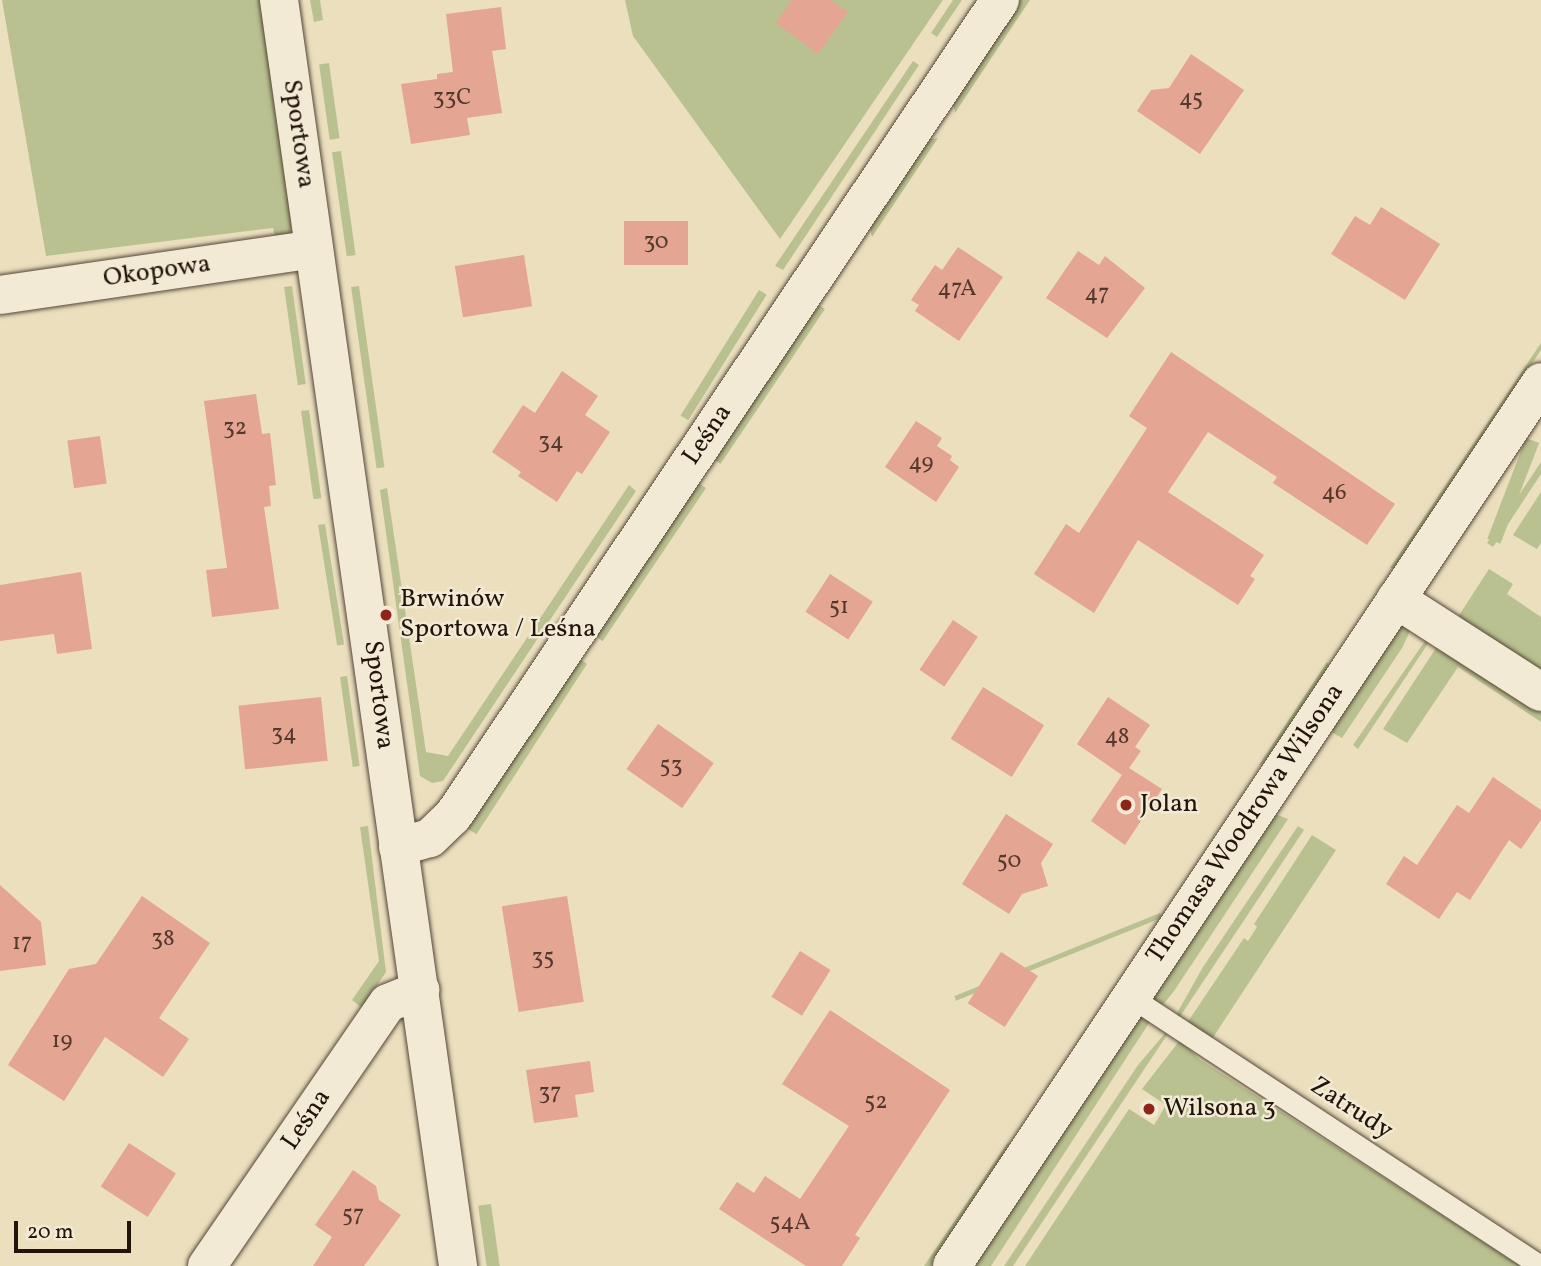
<!DOCTYPE html>
<meta charset="utf-8">
<style>
body{margin:0}
#map{position:relative;width:1541px;height:1266px;overflow:hidden;background:#ebdfbe;font-family:Vollkorn,serif}
div>[style]{position:absolute}
[style*='--x']{left:calc(var(--x)*1px);top:calc(var(--y)*1px);width:calc(var(--w)*1px);rotate:calc(var(--a)*1deg)}
.green>*{inset:0;background:#bac190;transform-origin:0 0}
.building>*{inset:0;background:#e4a592;transform-origin:0 0}
.roads{filter:drop-shadow(0 0 2px #544738) drop-shadow(0 0 2px #544738)}
.service>*{height:21px;margin:-10.5px;padding:0 10.5px;transform-origin:10.5px;border-radius:10.5px;background:#f2ead5}
.minor>*{height:38px;margin:-19px;padding:0 19px;transform-origin:19px;border-radius:19px;background:#f2ead5}
.tertiary>*{height:38px;margin:-19px;padding:0 19px;transform-origin:19px;border-radius:19px;background:#f2ead5}
.dots>*{width:19px;height:19px;translate:-50% -50%;box-sizing:border-box;border:4px solid #f2ead5;border-radius:50%}
span{translate:-50% -50%;white-space:nowrap;text-align:center;line-height:1.15;-webkit-text-stroke:5px #f2ead5;paint-order:stroke}
.number-label{font-size:23px;color:#52382d}
.number-label span{-webkit-text-stroke-width:0}
.street-label{font-size:26px;color:#21140b}
.poi-label{font-size:26px;color:#21140b}
.left{translate:0 -50%;text-align:left}
.scale{position:absolute;left:14px;top:1221px;width:117px;height:32px;box-sizing:border-box;border:4px solid #21140b;border-top:0;padding-left:9px;font-size:21px;line-height:24px;white-space:nowrap;color:#21140b;-webkit-text-stroke:5px #f2ead5;paint-order:stroke}
</style>
<div id="map">
<div class="green">
<i style="clip-path:polygon(2px 0,261px 0,293px 225px,287px 237px,276px 241px,273px 228px,46px 256px)"></i>
<i style="clip-path:polygon(310px 0,320px 0,323px 20px,314px 22px)"></i>
<i style="clip-path:polygon(625px 0,943px 0,780px 239px,633px 36px)"></i>
<i style="clip-path:polygon(953px 0,962px 0,937px 37px,931px 33px)"></i>
<i style="clip-path:polygon(1017px 0,1030px 0,955px 113px,952px 99px)"></i>
<i style="clip-path:polygon(913px 61px,919px 65px,783px 270px,775px 266px)"></i>
<i style="left:329px;top:63px;width:76px;height:10px;rotate:82deg"></i>
<i style="clip-path:polygon(938px 138px,872px 237px,869px 223px,924px 140px)"></i>
<i style="left:341px;top:151px;width:105px;height:9px;rotate:82deg"></i>
<i style="left:292px;top:286px;width:99px;height:8px;rotate:82deg"></i>
<i style="left:359px;top:286px;width:183px;height:8px;rotate:82deg"></i>
<i style="left:759px;top:290px;width:9px;height:148px;rotate:32deg"></i>
<i style="left:825px;top:309px;width:187px;height:13px;rotate:124deg"></i>
<i style="clip-path:polygon(1541px 343px,1541px 350px,1396px 569px,1390px 568px)"></i>
<i style="left:309px;top:410px;width:89px;height:8px;rotate:82deg"></i>
<i style="left:1526px;top:438px;width:14px;height:108px;rotate:21deg"></i>
<i style="clip-path:polygon(1541px 462px,1541px 474px,1493px 547px,1487px 543px)"></i>
<i style="clip-path:polygon(629px 485px,636px 491px,443px 781px,432px 783px,420px 776px,380px 490px,387px 488px,426px 752px,448px 756px)"></i>
<i style="left:706px;top:488px;width:185px;height:14px;rotate:124deg"></i>
<i style="clip-path:polygon(1541px 492px,1541px 543px,1537px 549px,1513px 535px)"></i>
<i style="left:325px;top:524px;width:122px;height:7px;rotate:81deg"></i>
<i style="clip-path:polygon(1489px 569px,1513px 584px,1507px 594px,1541px 617px,1541px 674px,1456px 620px)"></i>
<i style="clip-path:polygon(1400px 626px,1412px 627px,1402px 648px,1342px 738px,1333px 733px,1332px 728px)"></i>
<i style="clip-path:polygon(1427px 638px,1431px 639px,1358px 749px,1353px 745px)"></i>
<i style="clip-path:polygon(1438px 645px,1541px 707px,1541px 722px,1458px 667px,1407px 743px,1383px 729px)"></i>
<i style="clip-path:polygon(1327px 662px,1330px 667px,1265px 764px,1259px 765px)"></i>
<i style="left:587px;top:664px;width:203px;height:13px;rotate:123deg"></i>
<i style="left:347px;top:676px;width:91px;height:7px;rotate:82deg"></i>
<i style="clip-path:polygon(1275px 814px,1288px 819px,1174px 991px,1162px 1006px,1156px 1002px,1153px 996px)"></i>
<i style="clip-path:polygon(368px 826px,386px 972px,362px 1008px,352px 1000px,379px 961px,360px 827px)"></i>
<i style="clip-path:polygon(1298px 826px,1304px 830px,1179px 1018px,1176px 1015px,1203px 967px)"></i>
<i style="clip-path:polygon(1312px 835px,1336px 850px,1212px 1039px,1187px 1023px,1244px 938px,1248px 941px,1257px 927px,1254px 924px)"></i>
<i style="left:1160px;top:913px;width:5px;height:222px;rotate:68deg"></i>
<i style="clip-path:polygon(1140px 1016px,1151px 1020px,991px 1266px,973px 1266px)"></i>
<i style="clip-path:polygon(1167px 1031px,1169px 1032px,1013px 1266px,1004px 1266px,1138px 1065px)"></i>
<i style="clip-path:polygon(1180px 1040px,1199px 1059px,1521px 1266px,1025px 1266px,1129px 1109px,1154px 1125px,1166px 1105px,1142px 1089px)"></i>
<i style="clip-path:polygon(1008px 1142px,1010px 1146px,931px 1266px,924px 1266px)"></i>
<i style="left:491px;top:1204px;width:63px;height:13px;rotate:82deg"></i>
</div>
<div class="building">
<i style="clip-path:polygon(792px 0,831px 0,848px 12px,818px 54px,776px 23px)"></i>
<i style="clip-path:polygon(501px 7px,506px 49px,492px 51px,502px 113px,467px 118px,470px 135px,411px 144px,401px 84px,437px 79px,437px 74px,453px 72px,446px 14px)"></i>
<i style="clip-path:polygon(1191px 54px,1244px 90px,1200px 154px,1137px 111px,1151px 90px,1169px 88px)"></i>
<i style="clip-path:polygon(1381px 207px,1440px 244px,1405px 300px,1331px 254px,1355px 216px,1370px 225px)"></i>
<i style="left:624px;top:221px;width:64px;height:44px"></i>
<i style="clip-path:polygon(958px 247px,1003px 277px,959px 341px,915px 311px,919px 305px,911px 300px,935px 265px,942px 270px)"></i>
<i style="clip-path:polygon(1078px 251px,1099px 265px,1105px 256px,1145px 288px,1107px 338px,1046px 298px)"></i>
<i style="left:524px;top:255px;width:52px;height:70px;rotate:81deg"></i>
<i style="clip-path:polygon(1171px 352px,1395px 504px,1367px 545px,1273px 483px,1277px 477px,1208px 432px,1168px 492px,1264px 555px,1250px 576px,1255px 579px,1238px 605px,1138px 540px,1094px 613px,1034px 574px,1066px 524px,1079px 533px,1147px 428px,1129px 416px)"></i>
<i style="clip-path:polygon(562px 371px,598px 396px,585px 415px,610px 432px,582px 474px,577px 471px,557px 502px,518px 476px,521px 472px,492px 452px,523px 405px,535px 413px)"></i>
<i style="clip-path:polygon(256px 394px,262px 434px,270px 433px,276px 485px,269px 486px,271px 506px,264px 507px,279px 609px,212px 617px,206px 570px,227px 568px,204px 401px)"></i>
<i style="clip-path:polygon(916px 421px,942px 438px,937px 446px,952px 456px,950px 460px,959px 467px,936px 502px,885px 467px)"></i>
<i style="left:100px;top:436px;width:48px;height:33px;rotate:82deg"></i>
<i style="clip-path:polygon(81px 572px,92px 649px,57px 654px,54px 634px,0 641px,0 585px)"></i>
<i style="left:830px;top:574px;width:51px;height:45px;rotate:33deg"></i>
<i style="left:953px;top:620px;width:30px;height:60px;rotate:34deg"></i>
<i style="left:983px;top:687px;width:72px;height:61px;rotate:32deg"></i>
<i style="left:321px;top:697px;width:64px;height:83px;rotate:84deg"></i>
<i style="clip-path:polygon(1108px 697px,1150px 725px,1135px 747px,1141px 751px,1129px 768px,1162px 789px,1125px 845px,1091px 821px,1122px 775px,1077px 744px)"></i>
<i style="left:658px;top:724px;width:68px;height:55px;rotate:35deg"></i>
<i style="clip-path:polygon(1493px 777px,1541px 810px,1541px 820px,1521px 849px,1509px 840px,1470px 900px,1457px 892px,1439px 919px,1386px 884px,1404px 856px,1417px 865px,1457px 805px,1469px 813px)"></i>
<i style="clip-path:polygon(1006px 814px,1053px 844px,1041px 863px,1048px 886px,1022px 894px,1009px 914px,962px 884px)"></i>
<i style="clip-path:polygon(0 885px,41px 922px,46px 965px,0 971px)"></i>
<i style="clip-path:polygon(142px 896px,210px 943px,159px 1018px,189px 1039px,163px 1077px,105px 1037px,64px 1101px,8px 1065px,69px 969px,96px 964px)"></i>
<i style="left:567px;top:896px;width:107px;height:66px;rotate:81deg"></i>
<i style="left:800px;top:951px;width:36px;height:54px;rotate:32deg"></i>
<i style="left:1001px;top:952px;width:44px;height:61px;rotate:33deg"></i>
<i style="clip-path:polygon(830px 1010px,950px 1090px,855px 1235px,860px 1238px,842px 1266px,806px 1266px,719px 1209px,737px 1182px,754px 1193px,765px 1176px,800px 1199px,849px 1126px,782px 1084px)"></i>
<i style="clip-path:polygon(590px 1061px,594px 1092px,575px 1095px,578px 1117px,534px 1123px,526px 1070px)"></i>
<i style="left:129px;top:1143px;width:56px;height:52px;rotate:33deg"></i>
<i style="clip-path:polygon(353px 1170px,376px 1186px,379px 1200px,401px 1215px,364px 1266px,313px 1266px,332px 1237px,315px 1225px)"></i>
</div>
<div class="roads">
<div class="service">
<i style="--x:1131;--y:997;--w:490;--a:33.3"></i>
</div>
<div class="minor">
<i style="--x:279;--y:0;--w:1279;--a:81.95"></i>
<i style="--x:0;--y:295;--w:317;--a:-8.3"></i>
<i style="--x:1396;--y:599;--w:172;--a:32.7"></i>
<i style="--x:398;--y:847;--w:33;--a:-16"></i>
<i style="--x:430;--y:838;--w:32;--a:-44"></i>
<i style="--x:453;--y:816;--w:982;--a:-56.16"></i>
<i style="--x:207;--y:1266;--w:319;--a:-55.5"></i>
<i style="--x:388;--y:1003;--w:35;--a:-22"></i>
</div>
<div class="tertiary">
<i style="--x:952;--y:1266;--w:1062;--a:-56.32"></i>
</div>
</div>
<div class="dots">
<i style="left:386px;top:615px;background:#8f2418"></i>
<i style="left:1126px;top:805px;background:#8f2418"></i>
<i style="left:1149px;top:1109px;background:#8f2418"></i>
</div>
<div class="number-label">
<span style="left:452px;top:98px">33C</span>
<span style="left:1191px;top:99px">45</span>
<span style="left:656px;top:242px">30</span>
<span style="left:957px;top:289px">47A</span>
<span style="left:1097px;top:294px">47</span>
<span style="left:235px;top:428px">32</span>
<span style="left:551px;top:442px">34</span>
<span style="left:921px;top:463px">49</span>
<span style="left:1334px;top:493px">46</span>
<span style="left:839px;top:607px">51</span>
<span style="left:284px;top:734px">34</span>
<span style="left:1117px;top:737px">48</span>
<span style="left:671px;top:766px">53</span>
<span style="left:1009px;top:861px">50</span>
<span style="left:163px;top:939px">38</span>
<span style="left:22px;top:943px">17</span>
<span style="left:543px;top:958px">35</span>
<span style="left:62px;top:1041px">19</span>
<span style="left:550px;top:1093px">37</span>
<span style="left:876px;top:1102px">52</span>
<span style="left:353px;top:1215px">57</span>
<span style="left:790px;top:1223px">54A</span>
</div>
<div class="street-label">
<span style="left:298px;top:134px;rotate:82deg">Sportowa</span>
<span style="left:157px;top:272px;rotate:-8deg">Okopowa</span>
<span style="left:708px;top:435px;rotate:-56deg">Leśna</span>
<span style="left:378px;top:695px;rotate:83deg">Sportowa</span>
<span style="left:1246px;top:824px;rotate:-56deg">Thomasa Woodrowa Wilsona</span>
<span style="left:1351px;top:1109px;rotate:33deg">Zatrudy</span>
<span style="left:307px;top:1120px;rotate:-56deg">Leśna</span>
</div>
<div class="poi-label">
<span class="left" style="left:400px;top:615px">Brwinów<br>Sportowa / Leśna</span>
<span class="left" style="left:1140px;top:805px">Jolan</span>
<span class="left" style="left:1163px;top:1109px">Wilsona 3</span>
</div>
<div class="scale">20 m</div>
</div>
